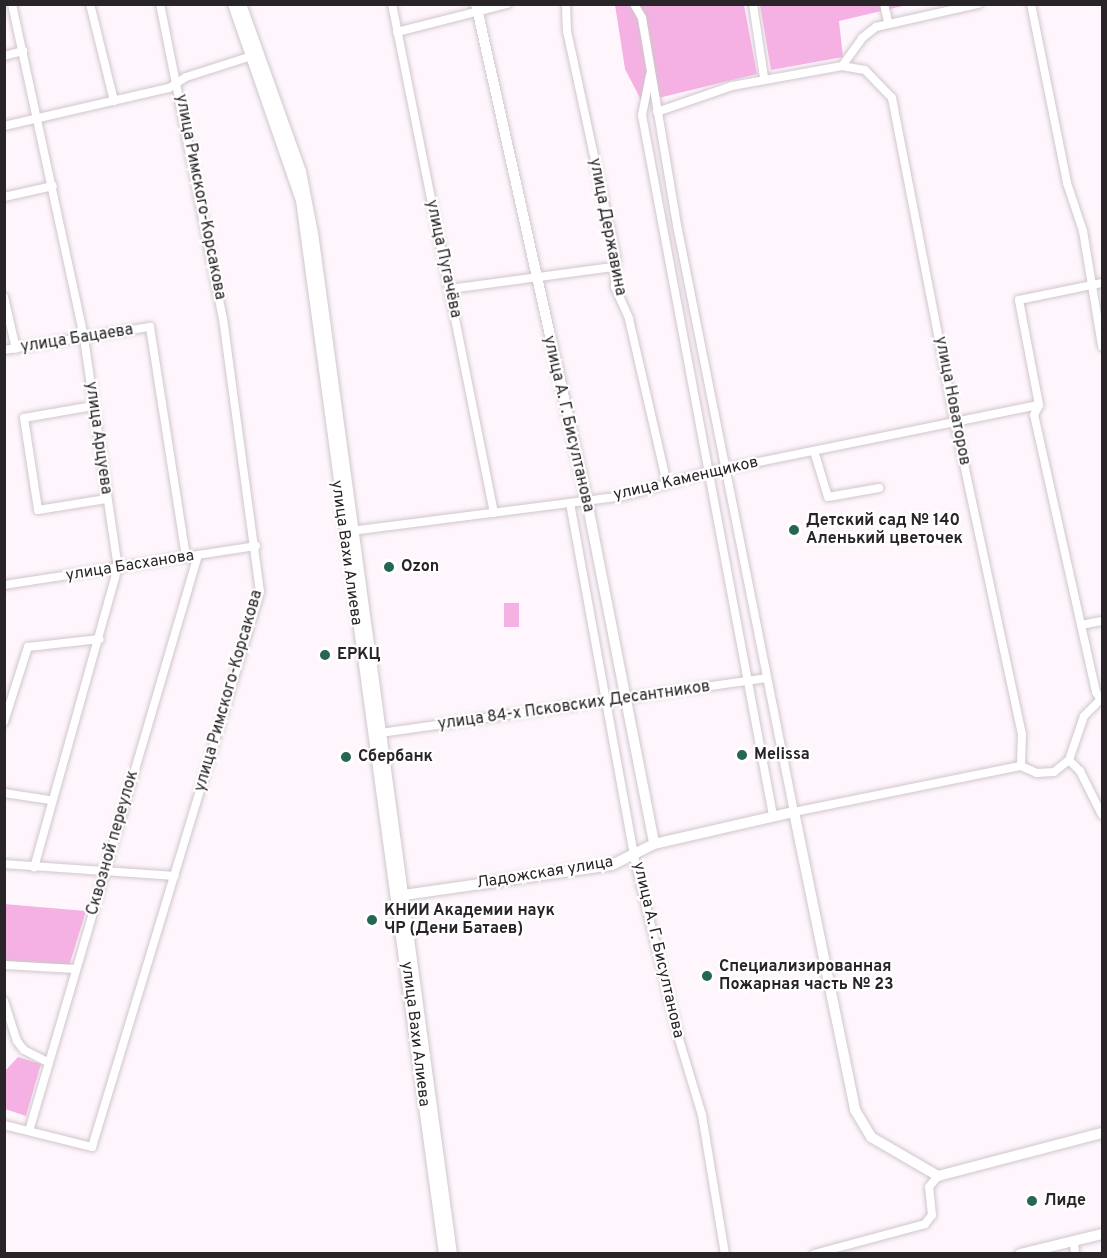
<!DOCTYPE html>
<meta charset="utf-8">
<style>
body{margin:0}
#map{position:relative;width:1107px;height:1258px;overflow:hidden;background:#fef6fc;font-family:Overpass,sans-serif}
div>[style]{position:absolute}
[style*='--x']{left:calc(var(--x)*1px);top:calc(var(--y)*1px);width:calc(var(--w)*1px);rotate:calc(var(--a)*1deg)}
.green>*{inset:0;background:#f6b1e4;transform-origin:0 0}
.roads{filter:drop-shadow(0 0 2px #d0c6cd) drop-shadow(0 0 2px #d0c6cd)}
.street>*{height:8px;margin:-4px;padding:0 4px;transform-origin:4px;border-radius:4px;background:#fff}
.secondary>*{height:10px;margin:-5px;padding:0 5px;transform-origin:5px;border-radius:5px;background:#fff}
.dots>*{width:16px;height:16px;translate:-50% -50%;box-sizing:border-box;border:3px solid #fff;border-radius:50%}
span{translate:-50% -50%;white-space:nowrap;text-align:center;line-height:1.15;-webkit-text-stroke:4.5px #fff;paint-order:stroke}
.street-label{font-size:16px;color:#282427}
.poi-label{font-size:16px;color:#282427;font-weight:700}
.left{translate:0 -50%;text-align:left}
.frame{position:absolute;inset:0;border:6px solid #282427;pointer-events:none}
</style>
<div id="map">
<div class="green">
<i style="clip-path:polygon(615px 5px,744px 5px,757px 74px,642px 102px,625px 69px)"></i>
<i style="clip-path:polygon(760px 5px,907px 5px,839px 21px,843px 57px,771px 70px)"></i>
<i style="left:504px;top:603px;width:15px;height:24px"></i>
<i style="clip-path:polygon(4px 904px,86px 911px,69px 966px,5px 961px)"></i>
<i style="clip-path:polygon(18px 1057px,41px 1064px,26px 1116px,5px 1109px,5px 1071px)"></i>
</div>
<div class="roads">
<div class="street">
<i style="--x:12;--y:4;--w:342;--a:77.8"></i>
<i style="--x:84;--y:338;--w:232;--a:81.6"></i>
<i style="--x:118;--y:567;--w:312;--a:105.6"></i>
<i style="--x:90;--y:4;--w:100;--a:76.1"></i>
<i style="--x:392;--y:4;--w:519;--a:78.67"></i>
<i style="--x:566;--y:4;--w:27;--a:88"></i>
<i style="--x:567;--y:31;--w:232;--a:77.8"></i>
<i style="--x:616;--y:258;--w:29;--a:92"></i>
<i style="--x:615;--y:287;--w:35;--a:66"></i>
<i style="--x:629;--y:319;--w:168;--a:77"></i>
<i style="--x:634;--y:4;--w:16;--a:60"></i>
<i style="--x:642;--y:18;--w:215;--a:80.4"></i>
<i style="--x:678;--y:230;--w:593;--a:78.73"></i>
<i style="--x:794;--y:812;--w:232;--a:-11.5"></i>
<i style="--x:1021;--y:766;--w:17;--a:24"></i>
<i style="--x:1037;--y:773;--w:17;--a:-3"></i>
<i style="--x:1054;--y:772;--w:19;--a:-39"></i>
<i style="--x:1069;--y:760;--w:46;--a:-71.2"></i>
<i style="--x:1084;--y:716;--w:25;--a:-45"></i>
<i style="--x:753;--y:4;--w:75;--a:81.5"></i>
<i style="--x:884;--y:4;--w:18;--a:77"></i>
<i style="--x:1031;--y:4;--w:183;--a:78.6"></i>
<i style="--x:1067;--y:183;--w:51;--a:71.6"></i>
<i style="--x:1083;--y:231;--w:117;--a:80.6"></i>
<i style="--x:397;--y:32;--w:114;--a:-14.3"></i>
<i style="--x:4;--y:56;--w:20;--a:-15"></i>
<i style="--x:842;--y:66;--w:23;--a:10"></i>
<i style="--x:865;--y:70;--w:39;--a:46"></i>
<i style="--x:892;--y:98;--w:330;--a:79"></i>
<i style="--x:955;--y:422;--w:319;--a:77.9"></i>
<i style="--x:1022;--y:734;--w:32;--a:92"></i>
<i style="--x:650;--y:75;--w:41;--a:101.3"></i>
<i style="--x:642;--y:115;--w:713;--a:79.41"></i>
<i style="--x:657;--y:112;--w:79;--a:-19.1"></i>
<i style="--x:732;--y:86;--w:112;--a:-10.3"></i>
<i style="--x:842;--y:66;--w:34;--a:-54"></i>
<i style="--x:862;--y:38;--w:18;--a:-38"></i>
<i style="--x:876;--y:27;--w:105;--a:-12.7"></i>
<i style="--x:4;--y:126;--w:169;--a:-13"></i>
<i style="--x:169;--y:88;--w:20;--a:-33"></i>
<i style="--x:186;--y:77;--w:69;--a:-17.7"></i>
<i style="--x:4;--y:197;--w:50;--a:-12.7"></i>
<i style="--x:450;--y:289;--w:164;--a:-7.7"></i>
<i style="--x:4;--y:297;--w:53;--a:77"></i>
<i style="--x:4;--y:350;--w:148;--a:-9"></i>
<i style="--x:150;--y:327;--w:233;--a:81.1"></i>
<i style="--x:93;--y:406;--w:70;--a:170.1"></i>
<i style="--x:24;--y:418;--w:93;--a:81.3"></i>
<i style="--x:38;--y:510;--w:69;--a:-9.2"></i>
<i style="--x:814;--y:451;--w:48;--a:73.1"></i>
<i style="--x:828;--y:497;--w:52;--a:-10"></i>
<i style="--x:570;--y:503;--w:368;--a:79.7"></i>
<i style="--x:636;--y:865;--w:179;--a:76.1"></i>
<i style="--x:679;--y:1039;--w:79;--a:73.2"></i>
<i style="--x:702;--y:1115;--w:141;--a:80.6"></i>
<i style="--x:351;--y:531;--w:275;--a:-7.3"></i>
<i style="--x:624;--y:496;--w:88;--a:-15.8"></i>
<i style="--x:709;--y:472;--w:337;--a:-11.5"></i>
<i style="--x:4;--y:585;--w:255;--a:-8.8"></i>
<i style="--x:1081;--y:625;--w:21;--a:-11"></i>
<i style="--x:1100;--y:698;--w:7;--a:-124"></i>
<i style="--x:1096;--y:692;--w:284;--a:-102.6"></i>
<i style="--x:1034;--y:415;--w:11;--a:-63"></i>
<i style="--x:1039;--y:405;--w:107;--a:-100.8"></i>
<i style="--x:1019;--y:300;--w:85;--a:-11.6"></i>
<i style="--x:4;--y:722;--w:79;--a:-72.3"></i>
<i style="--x:28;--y:647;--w:72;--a:-6.3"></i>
<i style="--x:381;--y:733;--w:389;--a:-8.1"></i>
<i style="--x:1069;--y:760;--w:16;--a:45"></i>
<i style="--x:1080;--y:771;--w:49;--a:63.4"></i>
<i style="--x:4;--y:793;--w:47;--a:8.7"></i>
<i style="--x:4;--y:864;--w:171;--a:4"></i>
<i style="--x:4;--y:965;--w:71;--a:3.2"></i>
<i style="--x:4;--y:1001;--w:42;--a:72"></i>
<i style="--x:17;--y:1041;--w:11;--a:52"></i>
<i style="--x:24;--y:1050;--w:27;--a:27"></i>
<i style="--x:4;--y:1125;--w:91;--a:14"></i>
<i style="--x:92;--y:1147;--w:580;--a:-73.16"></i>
<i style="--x:260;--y:592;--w:275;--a:-97.7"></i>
<i style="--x:223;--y:319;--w:321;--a:-101.3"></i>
<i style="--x:29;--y:1131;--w:600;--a:-73.65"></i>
<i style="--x:1074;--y:1242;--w:12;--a:85"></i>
<i style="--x:814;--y:1254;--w:115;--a:-15.1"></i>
<i style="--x:925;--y:1224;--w:11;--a:-52"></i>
<i style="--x:932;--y:1215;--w:28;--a:-96"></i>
<i style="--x:929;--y:1187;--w:14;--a:-51"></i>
</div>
<div class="secondary">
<i style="--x:233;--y:4;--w:207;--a:70.9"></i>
<i style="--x:301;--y:200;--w:1064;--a:82.27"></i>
<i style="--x:241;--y:4;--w:178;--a:70.3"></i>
<i style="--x:301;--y:172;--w:62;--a:78.9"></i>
<i style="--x:313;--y:233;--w:1030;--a:82.25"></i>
<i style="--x:476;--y:4;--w:509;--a:77.41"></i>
<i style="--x:587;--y:501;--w:349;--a:78.9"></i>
<i style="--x:397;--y:896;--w:217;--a:-8.2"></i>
<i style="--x:612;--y:865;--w:47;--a:-26.6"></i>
<i style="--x:654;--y:844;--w:144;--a:-12.9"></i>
<i style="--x:794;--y:812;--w:304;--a:78.4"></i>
<i style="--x:855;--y:1110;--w:31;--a:59"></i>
<i style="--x:871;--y:1137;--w:78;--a:30.2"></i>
<i style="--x:938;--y:1176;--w:170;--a:-14.7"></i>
<i style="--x:1020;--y:1254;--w:84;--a:-13.7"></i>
</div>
</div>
<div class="dots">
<i style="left:794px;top:530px;background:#266654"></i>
<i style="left:389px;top:567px;background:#266654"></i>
<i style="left:325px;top:655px;background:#266654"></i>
<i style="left:742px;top:755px;background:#266654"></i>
<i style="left:346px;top:757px;background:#266654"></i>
<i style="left:372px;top:920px;background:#266654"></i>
<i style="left:707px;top:976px;background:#266654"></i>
<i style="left:1032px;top:1201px;background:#266654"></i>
</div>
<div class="street-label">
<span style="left:200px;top:197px;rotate:79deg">улица Римского-Корсакова</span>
<span style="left:607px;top:227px;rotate:79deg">улица Державина</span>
<span style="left:443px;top:259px;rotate:78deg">улица Пугачёва</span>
<span style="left:77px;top:339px;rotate:-9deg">улица Бацаева</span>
<span style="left:952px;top:401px;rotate:79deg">улица Новаторов</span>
<span style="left:568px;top:424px;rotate:77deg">улица А. Г. Бисултанова</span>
<span style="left:98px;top:438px;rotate:82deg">улица Арцуева</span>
<span style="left:686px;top:479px;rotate:-13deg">улица Каменщиков</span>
<span style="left:346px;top:553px;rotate:82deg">улица Вахи Алиева</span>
<span style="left:130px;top:566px;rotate:-9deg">улица Басханова</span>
<span style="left:229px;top:691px;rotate:-74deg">улица Римского-Корсакова</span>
<span style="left:574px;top:706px;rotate:-8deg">улица 84-х Псковских Десантников</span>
<span style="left:113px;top:843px;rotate:-74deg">Сквозной переулок</span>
<span style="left:545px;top:873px;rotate:-9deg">Ладожская улица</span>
<span style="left:658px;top:950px;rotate:77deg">улица А. Г. Бисултанова</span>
<span style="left:415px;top:1034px;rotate:83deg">улица Вахи Алиева</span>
</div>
<div class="poi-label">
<span class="left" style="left:806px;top:530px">Детский сад № 140<br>Аленький цветочек</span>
<span class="left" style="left:401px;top:567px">Ozon</span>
<span class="left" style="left:337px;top:655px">ЕРКЦ</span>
<span class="left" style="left:754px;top:755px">Melissa</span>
<span class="left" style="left:358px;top:757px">Сбербанк</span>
<span class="left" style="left:384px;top:920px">КНИИ Академии наук<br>ЧР (Дени Батаев)</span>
<span class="left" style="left:719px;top:976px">Специализированная<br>Пожарная часть № 23</span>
<span class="left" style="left:1044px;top:1201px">Лиде</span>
</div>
<div class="frame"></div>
</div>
